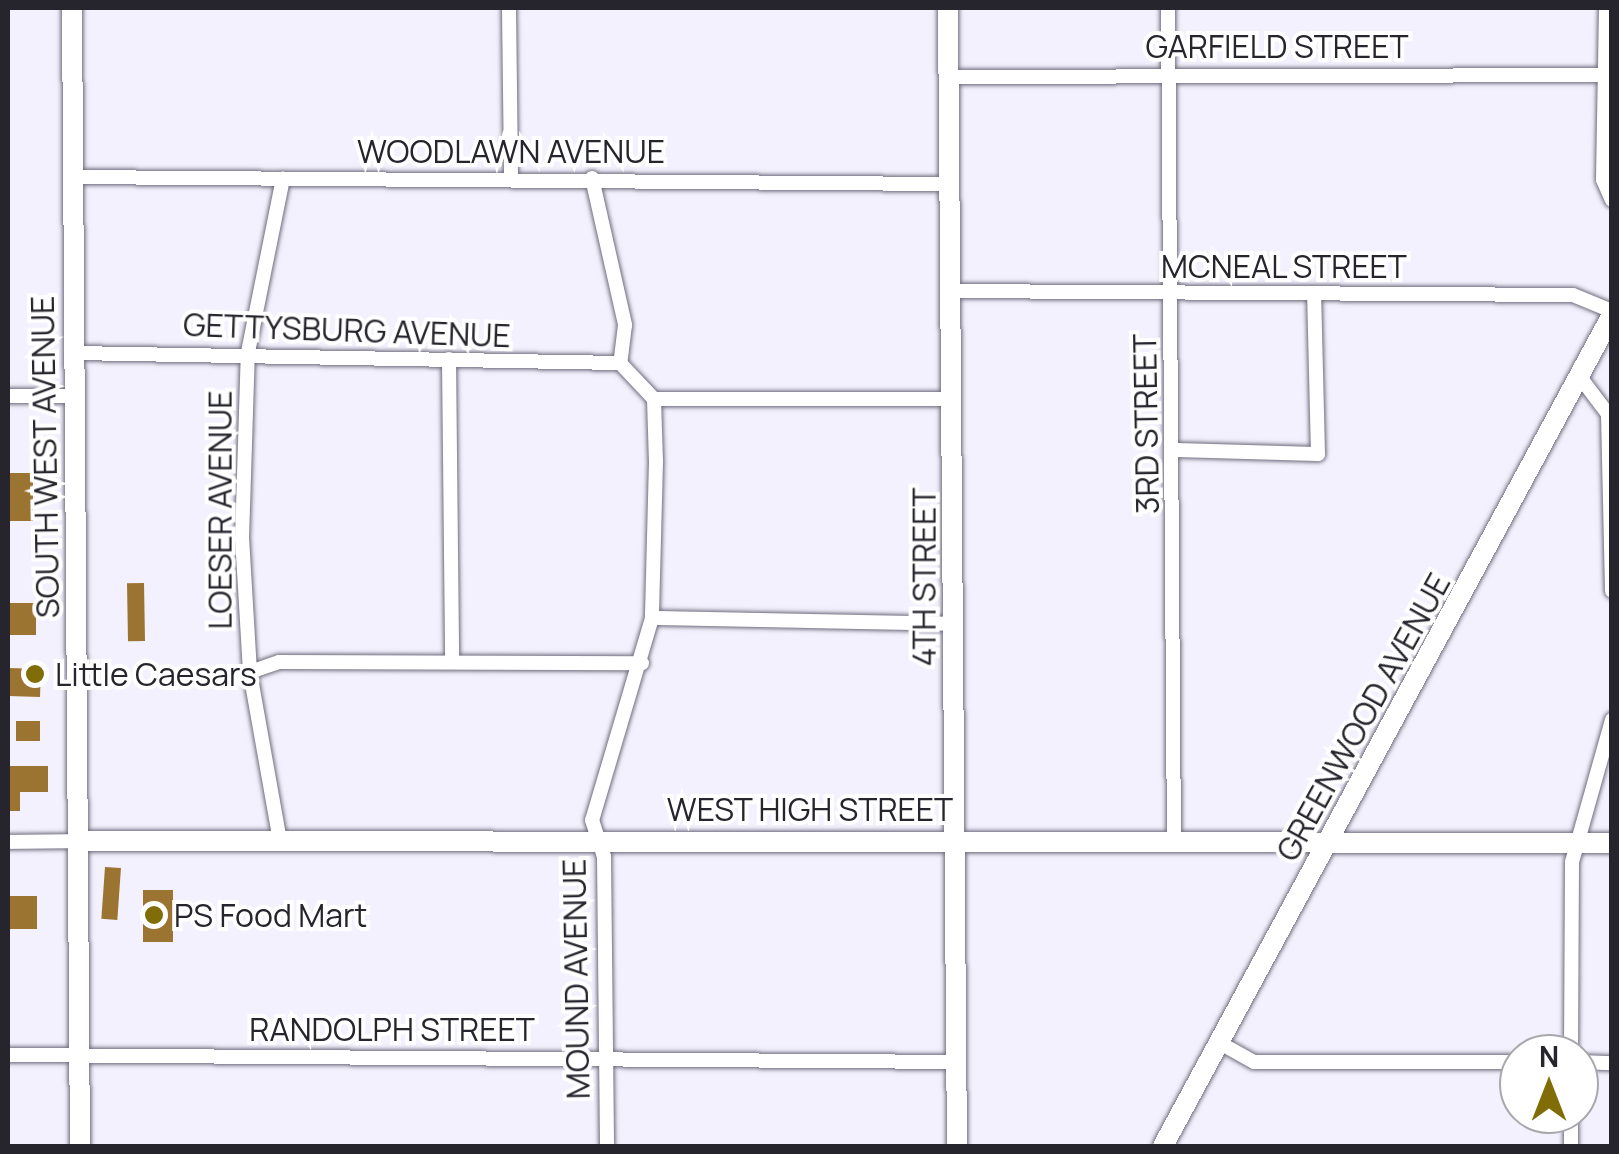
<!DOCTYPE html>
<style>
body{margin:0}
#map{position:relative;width:1619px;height:1154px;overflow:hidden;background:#f3f1fd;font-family:Manrope,sans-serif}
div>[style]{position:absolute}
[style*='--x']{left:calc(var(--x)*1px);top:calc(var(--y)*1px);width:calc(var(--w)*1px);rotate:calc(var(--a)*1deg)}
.building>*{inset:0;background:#9b7431;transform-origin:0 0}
.roads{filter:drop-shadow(0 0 2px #706c7e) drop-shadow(0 0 2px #706c7e)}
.street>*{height:14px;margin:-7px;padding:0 7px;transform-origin:7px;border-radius:7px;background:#fff}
.secondary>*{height:20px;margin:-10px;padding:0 10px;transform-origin:10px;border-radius:10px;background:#fff}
.dots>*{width:28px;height:28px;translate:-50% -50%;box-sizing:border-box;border:5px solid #fff;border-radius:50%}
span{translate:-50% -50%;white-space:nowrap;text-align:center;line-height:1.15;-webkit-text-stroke:8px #fff;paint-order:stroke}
.street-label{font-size:32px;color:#26242c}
.poi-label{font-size:32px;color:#26242c}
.left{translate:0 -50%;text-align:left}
.frame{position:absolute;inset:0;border:10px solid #26242c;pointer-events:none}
.north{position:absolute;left:1499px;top:1034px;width:100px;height:100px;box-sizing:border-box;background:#fff;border:2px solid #a8a7ab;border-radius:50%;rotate:0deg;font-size:28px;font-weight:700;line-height:40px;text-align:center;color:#26242c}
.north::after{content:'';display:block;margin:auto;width:35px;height:45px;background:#806d08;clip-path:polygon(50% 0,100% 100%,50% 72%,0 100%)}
</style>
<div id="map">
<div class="building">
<i style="left:8px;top:473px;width:25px;height:48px"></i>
<i style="left:144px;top:583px;width:58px;height:17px;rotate:89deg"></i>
<i style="left:8px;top:603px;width:28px;height:32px"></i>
<i style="left:9px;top:668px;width:32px;height:28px;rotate:2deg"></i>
<i style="left:16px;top:721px;width:24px;height:20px"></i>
<i style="clip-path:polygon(8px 766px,48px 766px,48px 792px,20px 792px,20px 811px,8px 811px)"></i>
<i style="left:105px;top:867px;width:16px;height:52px;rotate:4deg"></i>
<i style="left:143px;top:890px;width:30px;height:52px"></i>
<i style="left:8px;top:896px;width:29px;height:33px"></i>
</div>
<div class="roads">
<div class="street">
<i style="--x:509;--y:8;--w:171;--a:89.3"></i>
<i style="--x:1168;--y:8;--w:833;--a:89.59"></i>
<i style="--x:1606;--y:8;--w:172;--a:91"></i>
<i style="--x:1603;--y:180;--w:22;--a:66"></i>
<i style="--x:949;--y:77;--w:656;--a:-0.17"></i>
<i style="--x:73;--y:177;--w:875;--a:0.46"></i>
<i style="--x:592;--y:178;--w:151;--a:77.3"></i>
<i style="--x:625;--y:325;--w:38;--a:97"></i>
<i style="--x:620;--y:363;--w:50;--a:46.6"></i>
<i style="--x:654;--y:399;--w:62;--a:88.2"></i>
<i style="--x:656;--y:461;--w:157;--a:91.5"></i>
<i style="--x:652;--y:618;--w:211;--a:106.5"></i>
<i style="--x:592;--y:820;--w:38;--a:72"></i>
<i style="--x:604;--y:856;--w:290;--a:89.4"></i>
<i style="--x:952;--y:291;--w:621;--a:0.37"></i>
<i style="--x:1573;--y:295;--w:42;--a:22.3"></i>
<i style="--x:74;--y:353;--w:546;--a:1.05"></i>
<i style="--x:449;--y:359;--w:302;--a:89.4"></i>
<i style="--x:1580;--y:377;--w:46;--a:52.9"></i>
<i style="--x:1608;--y:414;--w:177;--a:88.7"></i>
<i style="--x:8;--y:396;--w:64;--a:0"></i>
<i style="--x:654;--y:399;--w:299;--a:0"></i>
<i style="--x:1175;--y:450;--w:143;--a:1.6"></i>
<i style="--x:1318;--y:454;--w:161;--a:-91.4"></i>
<i style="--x:652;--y:618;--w:303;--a:1.1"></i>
<i style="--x:250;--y:672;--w:31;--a:-19"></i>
<i style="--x:279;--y:662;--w:363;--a:0.2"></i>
<i style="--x:280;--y:841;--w:172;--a:-100.1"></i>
<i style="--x:250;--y:672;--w:133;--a:-93.4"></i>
<i style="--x:242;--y:539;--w:187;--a:-88.2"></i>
<i style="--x:248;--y:352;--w:177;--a:-78.6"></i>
<i style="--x:8;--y:842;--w:73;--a:-0.8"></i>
<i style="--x:1218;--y:1042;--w:41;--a:29.1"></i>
<i style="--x:1254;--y:1062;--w:265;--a:0"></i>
<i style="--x:1571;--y:1054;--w:192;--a:-89.7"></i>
<i style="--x:1572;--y:862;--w:148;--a:-74.3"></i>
<i style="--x:8;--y:1055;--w:948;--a:0.42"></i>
<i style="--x:1579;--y:1062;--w:33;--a:2"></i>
<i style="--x:1571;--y:1146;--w:32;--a:-90"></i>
</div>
<div class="secondary">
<i style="--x:72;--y:8;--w:1138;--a:89.6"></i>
<i style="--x:948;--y:8;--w:1138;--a:89.55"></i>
<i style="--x:81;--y:841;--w:1531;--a:0.07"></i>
<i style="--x:1163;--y:1146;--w:945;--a:-61.62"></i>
</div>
</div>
<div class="dots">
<i style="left:35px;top:674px;background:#806d08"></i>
<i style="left:154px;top:915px;background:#806d08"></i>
</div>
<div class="street-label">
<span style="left:1277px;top:46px">GARFIELD STREET</span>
<span style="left:511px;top:151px">WOODLAWN AVENUE</span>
<span style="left:1284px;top:266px">MCNEAL STREET</span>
<span style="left:347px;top:330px;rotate:2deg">GETTYSBURG AVENUE</span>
<span style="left:1146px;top:424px;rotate:-91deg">3RD STREET</span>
<span style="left:45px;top:457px;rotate:-91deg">SOUTH WEST AVENUE</span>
<span style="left:220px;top:510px;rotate:-90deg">LOESER AVENUE</span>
<span style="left:924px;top:577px;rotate:-90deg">4TH STREET</span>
<span style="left:1363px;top:717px;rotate:-61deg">GREENWOOD AVENUE</span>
<span style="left:810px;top:809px">WEST HIGH STREET</span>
<span style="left:576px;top:979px;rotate:-91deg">MOUND AVENUE</span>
<span style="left:392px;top:1029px">RANDOLPH STREET</span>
</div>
<div class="poi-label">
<span class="left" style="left:55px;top:674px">Little Caesars</span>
<span class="left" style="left:174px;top:915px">PS Food Mart</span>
</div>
<div class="frame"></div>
<div class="north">N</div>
</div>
